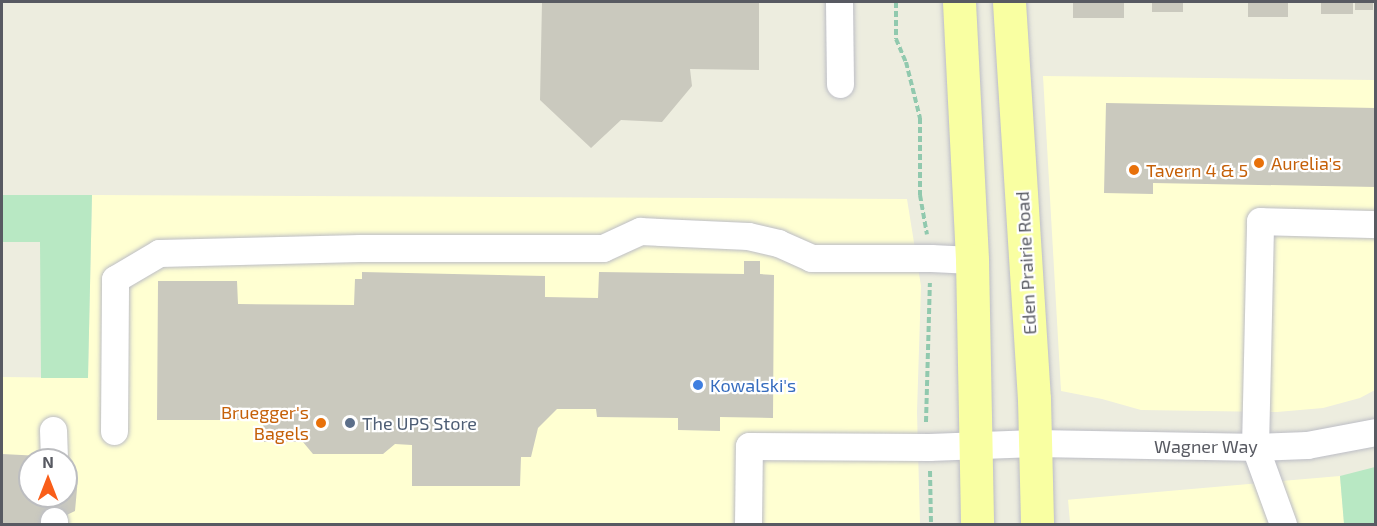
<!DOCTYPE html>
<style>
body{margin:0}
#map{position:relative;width:1377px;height:526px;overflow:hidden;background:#ededdf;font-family:"Exo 2",sans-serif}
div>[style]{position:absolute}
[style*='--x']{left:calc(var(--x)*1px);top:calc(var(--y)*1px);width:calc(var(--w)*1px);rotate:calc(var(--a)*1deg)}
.commercial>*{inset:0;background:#ffffd2;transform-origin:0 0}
.green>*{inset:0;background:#b8e8c3}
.building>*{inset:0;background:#cac9be;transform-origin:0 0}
.minor-tunnel>*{height:27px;margin-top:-13.5px;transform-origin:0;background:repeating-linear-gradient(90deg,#c8c8c0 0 27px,transparent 0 41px)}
.path>*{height:4px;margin-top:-2px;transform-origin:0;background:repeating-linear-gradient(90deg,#91c9ae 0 6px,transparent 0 9px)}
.roads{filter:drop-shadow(0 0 2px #bcbdc5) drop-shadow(0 0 2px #bcbdc5)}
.minor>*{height:27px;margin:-13.5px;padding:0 13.5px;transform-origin:13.5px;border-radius:13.5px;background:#fff}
.major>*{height:33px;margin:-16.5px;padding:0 16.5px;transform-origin:16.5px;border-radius:16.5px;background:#f9ffa2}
.dots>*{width:16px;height:16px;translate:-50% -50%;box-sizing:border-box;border:3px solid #fff;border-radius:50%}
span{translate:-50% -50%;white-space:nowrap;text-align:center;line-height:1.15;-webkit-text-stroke:4.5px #fff;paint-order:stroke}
.food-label{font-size:18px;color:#c56008}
.left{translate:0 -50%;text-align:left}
.right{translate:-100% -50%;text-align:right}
.street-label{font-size:18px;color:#585a62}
.shop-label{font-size:18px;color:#366cbe}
.service-label{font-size:18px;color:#4e5e75}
.frame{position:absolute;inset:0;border:3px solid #585a62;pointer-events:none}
.north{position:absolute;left:18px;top:448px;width:60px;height:60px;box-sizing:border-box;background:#fff;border:2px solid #bcbdc0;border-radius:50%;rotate:0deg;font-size:16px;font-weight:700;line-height:24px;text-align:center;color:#585a62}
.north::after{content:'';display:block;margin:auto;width:21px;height:27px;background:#f95e19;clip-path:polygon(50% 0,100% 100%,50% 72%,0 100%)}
</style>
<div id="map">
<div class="commercial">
<i style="clip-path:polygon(1043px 76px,1375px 80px,1375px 390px,1360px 398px,1323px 408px,1277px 412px,1141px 410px,1102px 399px,1061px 391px)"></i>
<i style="clip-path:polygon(evenodd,92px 195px,907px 199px,921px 286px,917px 412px,920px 524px,2px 524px,2px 377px,88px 378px,92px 195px,30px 460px,66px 460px,66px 496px,30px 496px,30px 460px)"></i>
<i style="left:1340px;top:476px;width:48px;height:273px;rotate:85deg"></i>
</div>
<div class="green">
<i style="clip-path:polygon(2px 195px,92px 195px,88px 378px,41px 378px,40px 242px,2px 242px)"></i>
<i style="clip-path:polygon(1375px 467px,1375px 524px,1344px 524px,1340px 476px)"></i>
</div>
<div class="building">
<i style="clip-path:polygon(542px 2px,759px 2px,759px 70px,690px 69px,692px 86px,662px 122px,621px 120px,591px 148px,540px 100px)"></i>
<i style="left:1073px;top:2px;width:51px;height:16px"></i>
<i style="left:1152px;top:2px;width:31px;height:10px"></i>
<i style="left:1248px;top:2px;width:40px;height:15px"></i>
<i style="left:1321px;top:2px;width:32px;height:12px"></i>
<i style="left:1355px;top:2px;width:18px;height:8px"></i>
<i style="clip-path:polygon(1106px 103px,1376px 108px,1376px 187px,1153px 183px,1153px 194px,1104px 193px)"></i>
<i style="clip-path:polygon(744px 261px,760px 261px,760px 274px,774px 275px,773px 418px,720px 417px,720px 431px,678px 430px,678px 418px,597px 417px,596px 409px,557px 409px,538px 428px,531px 457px,521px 457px,520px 486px,412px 486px,412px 445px,395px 444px,383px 454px,313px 454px,303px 442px,264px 442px,263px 420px,157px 420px,158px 281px,237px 281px,238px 304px,354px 305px,355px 279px,362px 279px,362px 272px,545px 276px,545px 297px,598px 298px,599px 272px,744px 274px)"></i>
<i style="clip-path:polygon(2px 454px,41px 456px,47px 460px,30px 460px,30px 496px,66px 496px,66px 471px,78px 478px,75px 511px,48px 524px,2px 524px)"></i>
</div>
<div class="minor-tunnel">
<i style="--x:54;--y:496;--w:25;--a:90"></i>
</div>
<div class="path">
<i style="--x:896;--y:2;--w:37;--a:90"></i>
<i style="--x:896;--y:39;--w:25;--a:67"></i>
<i style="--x:906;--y:62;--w:58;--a:76"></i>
<i style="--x:920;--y:118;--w:77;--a:90"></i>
<i style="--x:920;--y:195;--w:40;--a:80"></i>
<i style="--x:926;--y:422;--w:139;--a:-88.4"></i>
<i style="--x:930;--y:471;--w:53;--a:88.9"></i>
</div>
<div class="roads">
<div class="minor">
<i style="--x:839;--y:2;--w:82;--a:89.3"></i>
<i style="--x:53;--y:430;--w:30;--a:88"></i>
<i style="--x:114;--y:431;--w:152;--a:-89.6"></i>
<i style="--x:115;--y:279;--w:51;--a:-30.6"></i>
<i style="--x:159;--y:253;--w:201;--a:-1.4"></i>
<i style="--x:360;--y:248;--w:243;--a:0"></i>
<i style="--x:603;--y:248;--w:41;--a:-24.7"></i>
<i style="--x:640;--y:231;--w:108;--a:2.7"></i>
<i style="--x:748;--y:236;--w:31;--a:13"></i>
<i style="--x:778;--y:243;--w:36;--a:24"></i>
<i style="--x:811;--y:258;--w:120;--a:0"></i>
<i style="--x:931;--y:258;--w:41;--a:2.8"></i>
<i style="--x:54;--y:521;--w:3;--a:90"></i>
<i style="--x:748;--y:524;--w:78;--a:-89.3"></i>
<i style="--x:749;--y:446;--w:180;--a:0.3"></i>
<i style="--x:929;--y:447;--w:106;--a:-2.2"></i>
<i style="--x:1035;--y:443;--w:220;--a:1"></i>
<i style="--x:1255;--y:447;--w:52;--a:-2.2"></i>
<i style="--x:1307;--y:445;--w:70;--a:-10.7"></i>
<i style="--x:1283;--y:524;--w:82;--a:-110"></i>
<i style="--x:1255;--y:447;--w:226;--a:-88.7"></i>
<i style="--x:1260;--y:221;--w:116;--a:1.5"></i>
</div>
<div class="major">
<i style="--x:959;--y:2;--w:258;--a:87.1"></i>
<i style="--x:972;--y:260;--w:264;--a:88.9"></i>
<i style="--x:1009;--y:2;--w:398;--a:86.4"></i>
<i style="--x:1034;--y:399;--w:125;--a:88.6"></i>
</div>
</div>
<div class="dots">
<i style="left:1259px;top:163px;background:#e8710a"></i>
<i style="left:1134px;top:170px;background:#e8710a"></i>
<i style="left:698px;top:385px;background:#3f7fe0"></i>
<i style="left:321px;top:423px;background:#e8710a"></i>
<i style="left:350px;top:423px;background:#5c6f8a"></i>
</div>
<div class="food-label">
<span class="left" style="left:1271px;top:163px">Aurelia's</span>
<span class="left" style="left:1146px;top:170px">Tavern 4 &amp; 5</span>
<span class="right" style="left:309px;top:423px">Bruegger's<br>Bagels</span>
</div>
<div class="street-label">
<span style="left:1026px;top:263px;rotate:-93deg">Eden Prairie Road</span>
<span style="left:1206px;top:446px">Wagner Way</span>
</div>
<div class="shop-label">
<span class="left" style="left:710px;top:385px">Kowalski's</span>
</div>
<div class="service-label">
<span class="left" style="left:362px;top:423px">The UPS Store</span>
</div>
<div class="frame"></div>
<div class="north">N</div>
</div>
